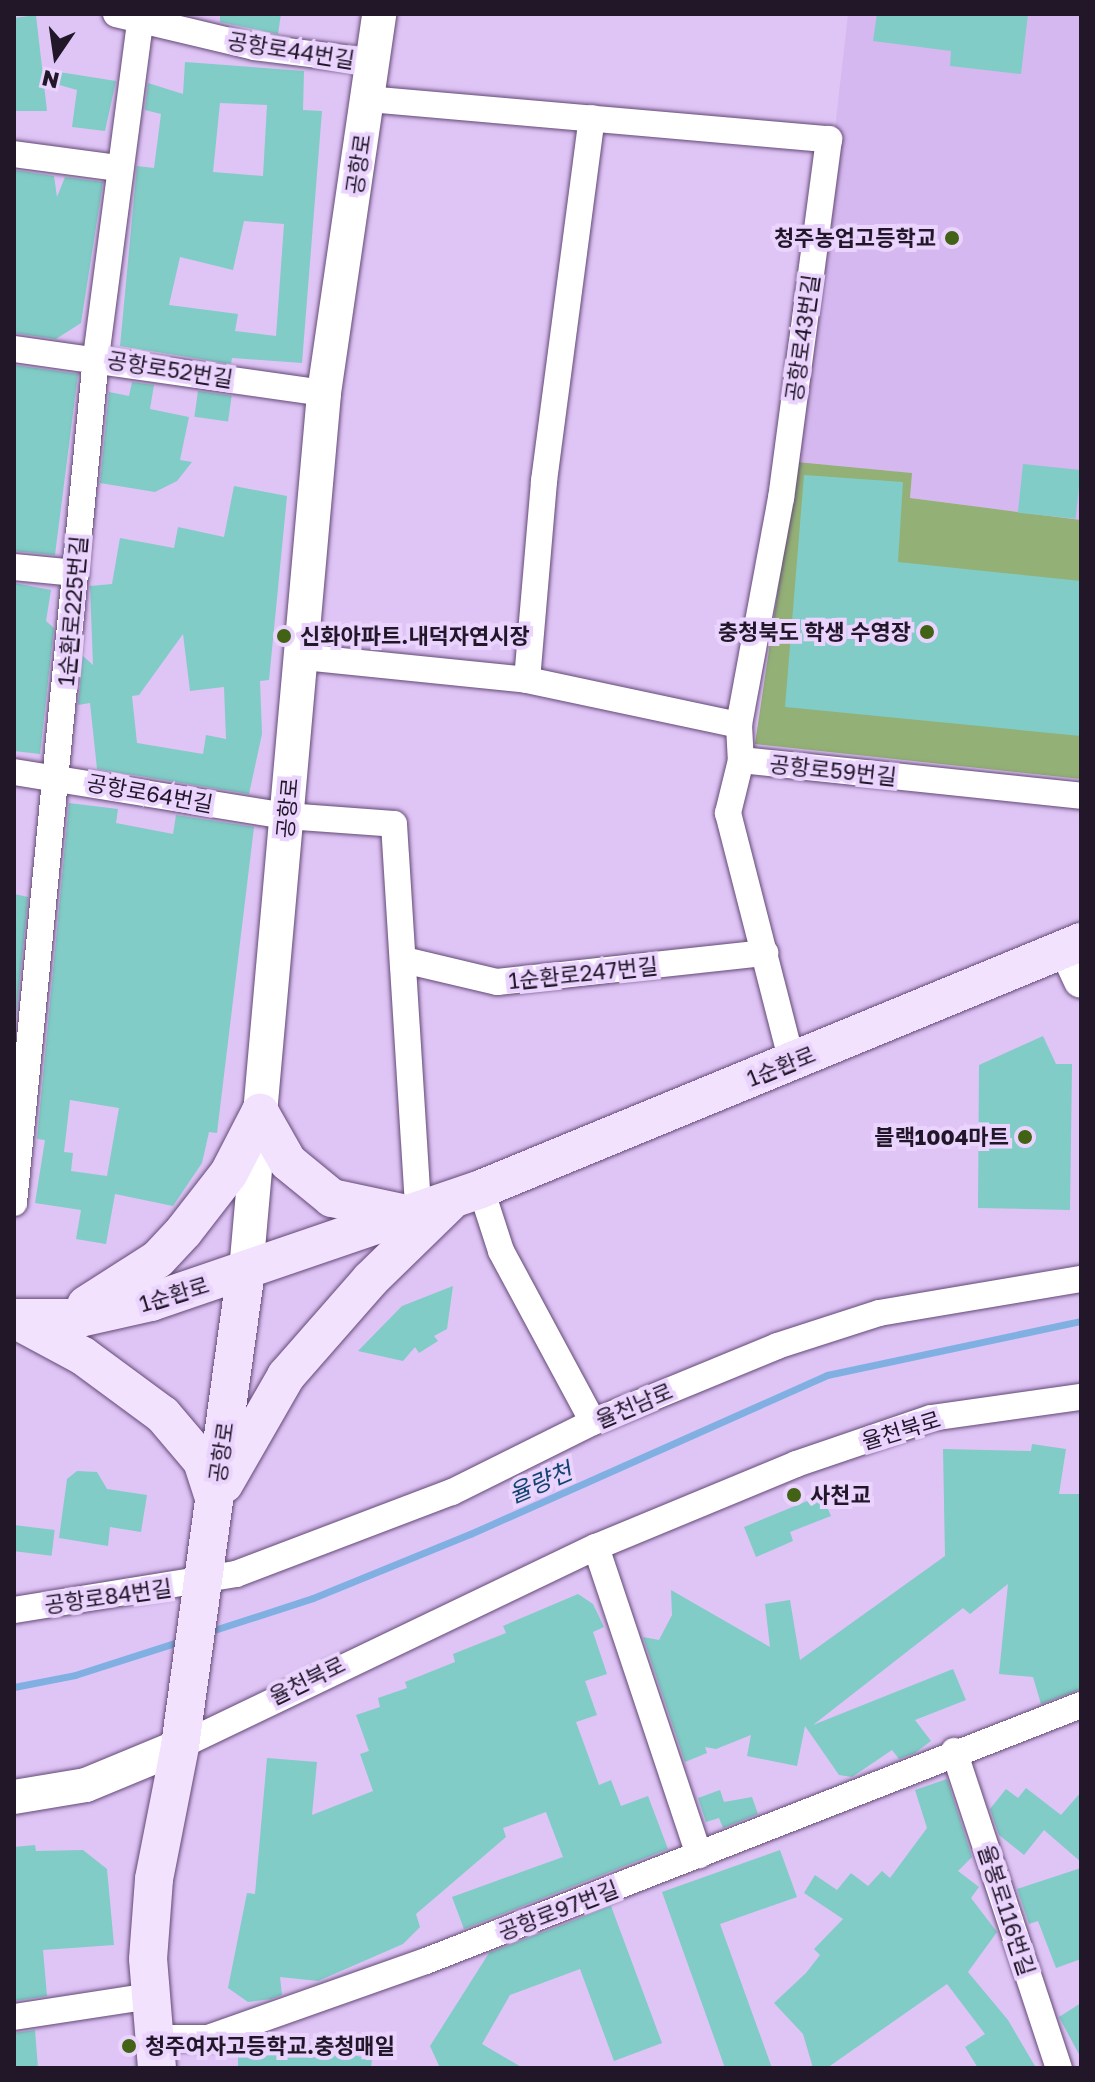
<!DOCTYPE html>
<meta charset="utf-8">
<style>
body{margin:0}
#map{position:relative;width:1095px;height:2082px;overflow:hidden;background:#dfc4f6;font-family:"Golos Text","Noto Sans KR",sans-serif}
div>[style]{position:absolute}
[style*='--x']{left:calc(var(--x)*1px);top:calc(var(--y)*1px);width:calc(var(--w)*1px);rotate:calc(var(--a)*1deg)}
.built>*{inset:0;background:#d6b8f0}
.green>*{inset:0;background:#93b076}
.stream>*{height:7px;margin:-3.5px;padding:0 3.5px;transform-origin:3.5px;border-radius:3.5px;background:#80b0e1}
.building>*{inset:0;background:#81ccc6;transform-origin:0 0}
.roads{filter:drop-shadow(0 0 2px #634a76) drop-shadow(0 0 2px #634a76)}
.minor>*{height:26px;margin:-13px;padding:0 13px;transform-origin:13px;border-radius:13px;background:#fff}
.tertiary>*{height:34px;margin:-17px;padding:0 17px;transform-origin:17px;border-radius:17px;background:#fff}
.secondary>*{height:38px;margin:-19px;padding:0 19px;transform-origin:19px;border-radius:19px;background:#f2e2fe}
.dots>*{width:22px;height:22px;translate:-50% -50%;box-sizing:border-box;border:4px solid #ead3fc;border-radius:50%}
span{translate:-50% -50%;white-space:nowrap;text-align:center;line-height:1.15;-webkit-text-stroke:8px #ead3fc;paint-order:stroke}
.street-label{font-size:22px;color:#211729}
.poi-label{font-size:22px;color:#211729;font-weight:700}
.right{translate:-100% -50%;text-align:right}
.left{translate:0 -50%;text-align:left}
.water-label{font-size:24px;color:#104572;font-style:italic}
.frame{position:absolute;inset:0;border:16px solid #211729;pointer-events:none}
.north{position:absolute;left:16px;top:16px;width:80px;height:80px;-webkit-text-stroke:6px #ead3fc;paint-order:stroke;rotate:193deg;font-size:22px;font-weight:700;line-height:32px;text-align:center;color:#211729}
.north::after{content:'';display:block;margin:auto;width:28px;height:36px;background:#211729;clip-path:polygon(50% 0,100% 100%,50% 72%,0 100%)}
</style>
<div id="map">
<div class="built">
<i style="clip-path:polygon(848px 14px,1081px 14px,1081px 520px,910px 498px,911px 473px,797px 462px)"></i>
</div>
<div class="green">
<i style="clip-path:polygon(797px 462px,912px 473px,910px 498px,1081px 520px,1081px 779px,755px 744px)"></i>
</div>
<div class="stream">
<i style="--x:208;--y:1632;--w:110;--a:-17.9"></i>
<i style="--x:313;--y:1598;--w:170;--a:-22.2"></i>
<i style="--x:470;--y:1534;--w:391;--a:-24"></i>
<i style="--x:827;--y:1375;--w:260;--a:-12"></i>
<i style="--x:14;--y:1687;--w:62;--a:-11.1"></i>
<i style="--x:75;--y:1675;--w:111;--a:-17.8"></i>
</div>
<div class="building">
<i style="clip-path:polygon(220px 14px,281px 14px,278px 34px,220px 22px)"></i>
<i style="clip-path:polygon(877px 14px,1028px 14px,1021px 74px,950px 66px,951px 51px,873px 41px)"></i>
<i style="clip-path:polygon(36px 15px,47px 111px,14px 111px,14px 18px)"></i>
<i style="clip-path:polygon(evenodd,185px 62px,304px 71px,303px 110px,322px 111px,302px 363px,232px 358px,231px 364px,120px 346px,137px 166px,154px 168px,161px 114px,145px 110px,148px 83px,183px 94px,185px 62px,220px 103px,267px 105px,263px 176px,213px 172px,220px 103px,185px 62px,244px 221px,284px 224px,276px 336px,235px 331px,238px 314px,169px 305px,180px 257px,233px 270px,244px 221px)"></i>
<i style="clip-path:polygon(59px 72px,116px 81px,105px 131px,72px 127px,77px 90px,56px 84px)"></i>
<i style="clip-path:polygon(14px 170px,54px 176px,57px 197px,65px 177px,103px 182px,81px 323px,56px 339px,14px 333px)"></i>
<i style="clip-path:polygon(14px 365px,78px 374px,55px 555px,14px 551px)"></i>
<i style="clip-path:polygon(132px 382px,154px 385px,150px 409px,189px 417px,180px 460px,192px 462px,177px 481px,155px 492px,100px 483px,109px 392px,129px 396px)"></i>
<i style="left:198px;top:391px;width:34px;height:26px;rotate:8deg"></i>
<i style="left:1023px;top:464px;width:58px;height:49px;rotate:6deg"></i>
<i style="clip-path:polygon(804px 475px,903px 482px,898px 562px,1081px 581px,1081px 736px,785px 707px)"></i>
<i style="clip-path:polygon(evenodd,234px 486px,287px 496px,269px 680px,260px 681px,262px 734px,249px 794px,97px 769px,90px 703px,78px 705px,83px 656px,93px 665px,90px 586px,112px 584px,120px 538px,174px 548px,178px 527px,224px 537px,234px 486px,183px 634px,190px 691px,224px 687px,226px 739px,206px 735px,203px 754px,137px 743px,132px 696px,139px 695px,183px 634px)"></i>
<i style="clip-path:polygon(14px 583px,51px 590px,46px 621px,54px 628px,40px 754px,14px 751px)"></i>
<i style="clip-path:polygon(evenodd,69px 803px,118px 809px,116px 823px,173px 834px,176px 815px,254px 827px,217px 1133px,209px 1132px,202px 1163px,173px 1206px,115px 1194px,106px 1244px,76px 1239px,81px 1210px,35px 1203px,45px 1140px,37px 1139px,69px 803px,70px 1100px,119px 1108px,107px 1176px,71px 1171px,73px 1153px,64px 1152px,70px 1100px)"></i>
<i style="clip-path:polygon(14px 894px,28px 897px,14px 1037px)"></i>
<i style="clip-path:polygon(1043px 1036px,1056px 1064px,1072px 1064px,1070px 1210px,978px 1208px,979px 1065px)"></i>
<i style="clip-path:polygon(453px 1286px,447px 1329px,434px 1336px,438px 1341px,419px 1353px,415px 1347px,403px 1361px,358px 1351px,402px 1306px)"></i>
<i style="clip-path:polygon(1032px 1444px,1066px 1449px,1059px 1494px,1081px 1494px,1081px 1689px,1041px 1704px,1033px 1677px,999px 1674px,1008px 1584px,970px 1614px,963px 1608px,813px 1725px,953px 1669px,966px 1700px,915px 1720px,931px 1741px,915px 1753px,899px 1759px,892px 1750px,852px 1777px,839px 1775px,805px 1726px,797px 1766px,747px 1756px,751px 1735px,716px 1749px,705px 1747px,707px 1753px,685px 1762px,643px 1637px,659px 1640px,672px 1615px,671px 1590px,770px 1647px,765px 1604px,790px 1600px,800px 1660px,945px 1556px,943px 1449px,1031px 1451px)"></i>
<i style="clip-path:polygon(77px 1471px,97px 1472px,107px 1489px,147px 1495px,141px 1532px,110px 1527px,108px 1546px,59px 1538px,67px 1479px)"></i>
<i style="clip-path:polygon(822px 1495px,831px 1516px,790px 1532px,793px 1541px,756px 1557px,744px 1527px)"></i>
<i style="left:14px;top:1525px;width:41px;height:26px;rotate:7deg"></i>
<i style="clip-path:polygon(578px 1594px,593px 1604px,604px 1627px,593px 1632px,607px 1674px,585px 1681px,597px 1715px,576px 1722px,599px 1785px,611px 1780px,621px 1806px,648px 1796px,668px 1849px,464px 1929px,452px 1897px,563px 1857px,546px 1812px,503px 1828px,506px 1837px,416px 1914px,420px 1927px,403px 1944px,318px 1981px,280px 1977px,282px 1995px,271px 1999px,248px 2002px,228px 1988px,247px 1893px,255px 1894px,267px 1758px,317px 1762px,312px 1815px,373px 1791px,360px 1754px,369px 1751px,356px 1715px,380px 1707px,378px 1698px,407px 1688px,405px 1682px,455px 1662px,453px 1654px,506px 1633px,503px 1626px)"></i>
<i style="clip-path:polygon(947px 1779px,972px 1857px,958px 1871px,979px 1887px,971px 1898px,997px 1932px,968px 1972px,1008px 2020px,1036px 2068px,978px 2068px,965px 2047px,985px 2034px,947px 1984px,827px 2068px,813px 2068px,803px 2034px,774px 2003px,806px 1973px,820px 1955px,814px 1949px,843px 1919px,804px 1893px,815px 1875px,837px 1890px,851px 1873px,868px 1886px,882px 1871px,890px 1878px,927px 1828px,915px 1790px)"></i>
<i style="clip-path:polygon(1026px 1788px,1061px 1815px,1081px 1792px,1081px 1862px,1044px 1830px,1024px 1855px,999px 1835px,990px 1809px,1006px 1789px,1018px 1798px)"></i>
<i style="clip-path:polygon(720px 1790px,724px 1802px,752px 1797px,758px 1814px,723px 1828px,719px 1818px,706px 1822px,698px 1798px)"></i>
<i style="clip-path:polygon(35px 1845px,36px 1851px,83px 1850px,107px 1869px,114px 1945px,43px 1950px,47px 1996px,14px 2001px,14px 1847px)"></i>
<i style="clip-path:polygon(780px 1850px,797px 1897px,720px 1924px,772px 2068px,725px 2068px,662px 1892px)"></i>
<i style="clip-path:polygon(1081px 1868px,1081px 1959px,1056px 1968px,1038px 1921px,1029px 1924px,1017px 1889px)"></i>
<i style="clip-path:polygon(611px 1906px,662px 2043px,614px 2061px,580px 1969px,510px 1995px,482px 2044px,523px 2068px,440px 2068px,430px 2046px,489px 1953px)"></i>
<i style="clip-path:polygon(1081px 2003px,1081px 2058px,1059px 2017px)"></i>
<i style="clip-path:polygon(35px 2030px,38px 2068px,14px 2068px,14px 2033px)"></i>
<i style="clip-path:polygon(292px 2043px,372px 2059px,371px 2068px,238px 2068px,238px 2052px,293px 2049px)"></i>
</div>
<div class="roads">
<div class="minor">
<i style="--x:116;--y:14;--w:142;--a:13.4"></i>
<i style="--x:254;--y:47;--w:121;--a:7.1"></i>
<i style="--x:368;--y:99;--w:463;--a:5"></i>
<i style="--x:829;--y:139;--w:362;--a:97.6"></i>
<i style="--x:781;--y:498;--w:231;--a:100.5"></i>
<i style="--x:14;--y:154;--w:104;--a:7.7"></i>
<i style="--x:14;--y:349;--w:313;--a:8.1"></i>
<i style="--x:14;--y:567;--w:62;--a:5.5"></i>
<i style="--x:302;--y:657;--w:226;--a:5.8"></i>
<i style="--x:527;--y:680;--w:217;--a:12"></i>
<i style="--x:739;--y:725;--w:35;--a:87"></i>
<i style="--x:741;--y:760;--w:342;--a:6"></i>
<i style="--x:527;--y:680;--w:200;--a:-85.1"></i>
<i style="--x:544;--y:481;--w:366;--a:-82.5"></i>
<i style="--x:741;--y:760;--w:55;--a:103.8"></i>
<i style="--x:728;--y:813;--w:257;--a:75.6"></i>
<i style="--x:14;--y:772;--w:276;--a:9.2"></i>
<i style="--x:286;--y:816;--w:108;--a:4.2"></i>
<i style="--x:394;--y:824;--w:385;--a:86.4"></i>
<i style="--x:404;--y:960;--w:96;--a:13.3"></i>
<i style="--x:497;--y:982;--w:270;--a:-6.2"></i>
<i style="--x:481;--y:1189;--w:65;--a:72.1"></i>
<i style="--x:501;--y:1251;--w:194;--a:61.7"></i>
<i style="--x:14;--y:1203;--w:850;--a:-84.46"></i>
<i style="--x:96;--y:357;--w:339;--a:-82.5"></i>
<i style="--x:596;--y:1547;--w:325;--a:71.5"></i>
<i style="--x:14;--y:1610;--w:225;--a:-9.2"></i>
<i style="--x:236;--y:1574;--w:231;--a:-20.8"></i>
<i style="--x:452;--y:1492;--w:157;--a:-26.4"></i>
<i style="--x:593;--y:1422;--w:199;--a:-22.4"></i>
<i style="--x:777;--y:1346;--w:107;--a:-17.9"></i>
<i style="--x:879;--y:1313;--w:205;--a:-9.6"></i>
<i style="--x:180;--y:1746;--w:461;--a:-25.6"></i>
<i style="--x:596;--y:1547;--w:217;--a:-22.5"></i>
<i style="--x:796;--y:1464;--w:143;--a:-18.8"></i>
<i style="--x:931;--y:1418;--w:151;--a:-8"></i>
<i style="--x:954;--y:1751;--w:334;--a:71.7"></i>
<i style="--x:14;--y:2017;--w:139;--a:-8.7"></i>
<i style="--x:153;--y:2038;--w:55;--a:0"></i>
<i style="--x:208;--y:2038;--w:231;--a:-19.5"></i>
<i style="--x:426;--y:1961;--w:703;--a:-21.35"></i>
</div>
<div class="tertiary">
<i style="--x:1066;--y:949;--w:35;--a:65"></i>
<i style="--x:246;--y:1271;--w:881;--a:-84.92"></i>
<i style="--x:324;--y:393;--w:383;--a:-81.7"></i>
<i style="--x:14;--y:1797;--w:73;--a:-9.5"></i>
<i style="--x:86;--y:1785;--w:102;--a:-22.5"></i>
</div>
<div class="secondary">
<i style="--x:260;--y:1113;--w:56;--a:60.3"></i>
<i style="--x:288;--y:1162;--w:57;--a:39.3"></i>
<i style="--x:332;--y:1198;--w:72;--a:12.1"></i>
<i style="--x:86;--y:1305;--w:85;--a:-32.6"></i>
<i style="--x:158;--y:1259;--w:38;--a:-47"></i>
<i style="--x:184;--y:1231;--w:73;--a:-52.2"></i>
<i style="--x:229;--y:1173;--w:68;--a:-62.7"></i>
<i style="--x:14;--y:1318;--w:66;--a:0"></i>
<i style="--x:80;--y:1318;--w:73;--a:-12.7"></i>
<i style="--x:151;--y:1302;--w:349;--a:-18.9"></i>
<i style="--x:481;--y:1189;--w:649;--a:-22.38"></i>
<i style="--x:16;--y:1320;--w:76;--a:28.2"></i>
<i style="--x:83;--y:1356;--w:99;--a:36.4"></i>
<i style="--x:163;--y:1415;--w:60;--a:49.7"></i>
<i style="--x:202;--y:1461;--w:39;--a:72"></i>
<i style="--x:224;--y:1484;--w:125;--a:-60.1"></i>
<i style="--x:286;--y:1376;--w:129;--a:-48.8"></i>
<i style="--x:371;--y:1279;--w:109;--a:-44.3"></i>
<i style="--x:157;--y:2068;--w:109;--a:-94.7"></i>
<i style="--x:148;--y:1959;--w:80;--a:-85.7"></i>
<i style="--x:154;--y:1879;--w:136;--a:-78.9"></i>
<i style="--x:180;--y:1746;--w:480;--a:-82.1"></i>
</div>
</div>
<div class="dots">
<i style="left:952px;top:238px;background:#426216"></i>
<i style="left:927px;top:632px;background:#426216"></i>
<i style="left:284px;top:636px;background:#426216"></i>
<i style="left:1025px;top:1137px;background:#426216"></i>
<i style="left:794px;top:1495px;background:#426216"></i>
<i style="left:129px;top:2046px;background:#426216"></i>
</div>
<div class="street-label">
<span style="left:291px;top:50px;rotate:9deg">공항로44번길</span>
<span style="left:358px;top:164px;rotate:-82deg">공항로</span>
<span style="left:802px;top:338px;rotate:-82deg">공항로43번길</span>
<span style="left:170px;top:369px;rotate:9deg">공항로52번길</span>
<span style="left:72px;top:611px;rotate:-85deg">1순환로225번길</span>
<span style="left:833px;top:770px;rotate:6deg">공항로59번길</span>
<span style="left:150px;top:793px;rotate:10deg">공항로64번길</span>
<span style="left:287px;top:808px;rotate:-85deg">공항로</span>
<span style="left:583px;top:973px;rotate:-6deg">1순환로247번길</span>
<span style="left:781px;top:1066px;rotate:-22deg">1순환로</span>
<span style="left:174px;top:1294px;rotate:-17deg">1순환로</span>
<span style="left:634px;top:1405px;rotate:-23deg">율천남로</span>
<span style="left:901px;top:1430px;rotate:-17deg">율천북로</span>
<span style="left:221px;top:1452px;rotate:-82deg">공항로</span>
<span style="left:108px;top:1596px;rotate:-8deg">공항로84번길</span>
<span style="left:307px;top:1680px;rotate:-26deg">율천북로</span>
<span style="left:558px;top:1910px;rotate:-21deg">공항로97번길</span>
<span style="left:1007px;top:1910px;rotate:72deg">율봉로116번길</span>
</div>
<div class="poi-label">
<span class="right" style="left:936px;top:238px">청주농업고등학교</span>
<span class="right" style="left:911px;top:632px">충청북도 학생 수영장</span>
<span class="left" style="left:300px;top:636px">신화아파트.내덕자연시장</span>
<span class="right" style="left:1009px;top:1137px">블랙1004마트</span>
<span class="left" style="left:810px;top:1495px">사천교</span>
<span class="left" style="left:145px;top:2046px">청주여자고등학교.충청매일</span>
</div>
<div class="water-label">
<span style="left:540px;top:1482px;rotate:-23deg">율량천</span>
</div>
<div class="frame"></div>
<div class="north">N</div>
</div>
